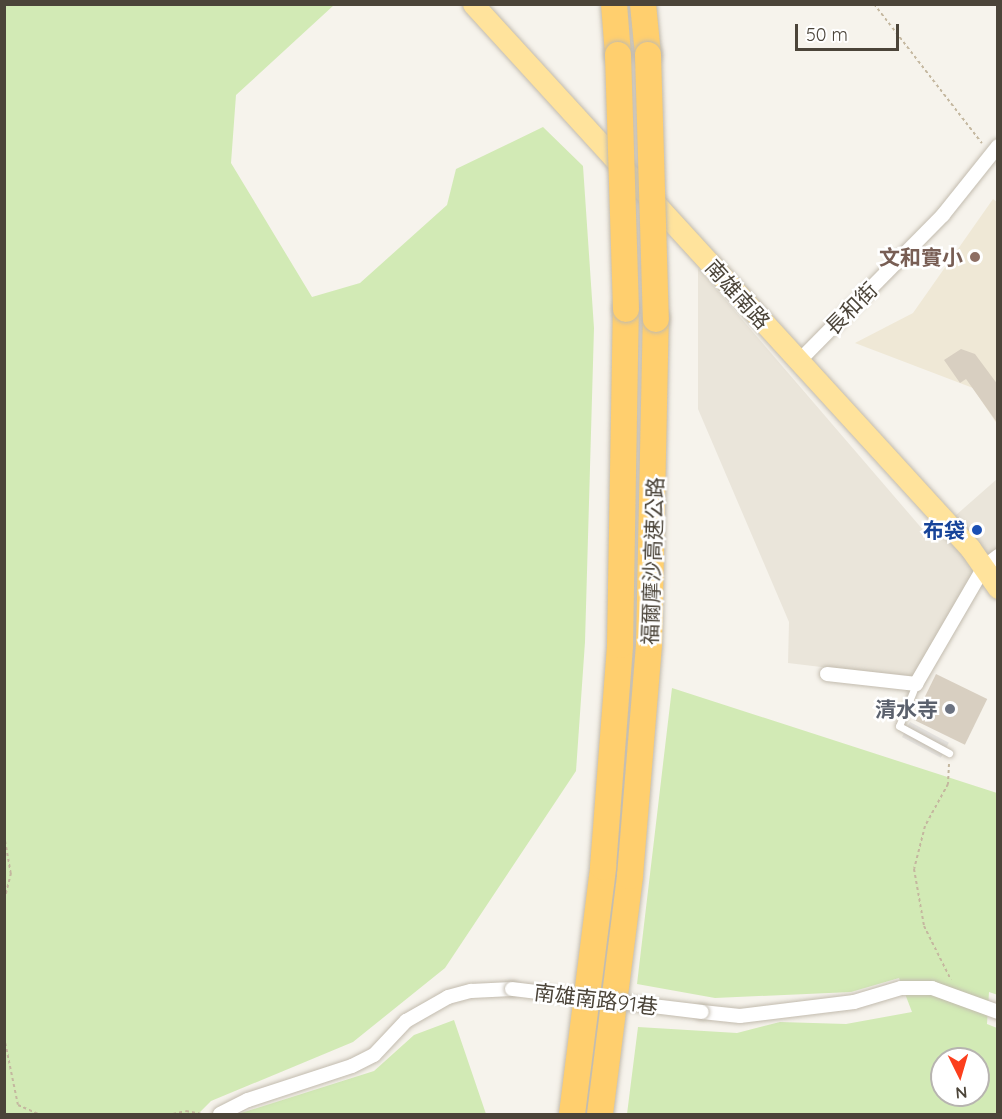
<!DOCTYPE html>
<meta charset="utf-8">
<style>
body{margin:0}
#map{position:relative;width:1002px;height:1119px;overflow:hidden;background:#f6f3ec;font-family:Quicksand,"Noto Sans TC",sans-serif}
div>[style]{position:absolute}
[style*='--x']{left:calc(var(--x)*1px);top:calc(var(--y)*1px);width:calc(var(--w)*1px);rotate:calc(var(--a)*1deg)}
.residential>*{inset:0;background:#eae5da}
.education>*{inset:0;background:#efe8d6}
.green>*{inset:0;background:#d2eab5}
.parking>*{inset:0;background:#e5e3e0;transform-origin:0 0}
.building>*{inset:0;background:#d8cfc1;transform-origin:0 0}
.path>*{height:2px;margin-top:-1px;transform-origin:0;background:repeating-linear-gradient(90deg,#c4b79f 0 3px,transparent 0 6px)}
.roads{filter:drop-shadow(0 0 2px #c2bbae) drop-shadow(0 0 2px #c2bbae)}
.lane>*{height:7px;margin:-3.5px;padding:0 3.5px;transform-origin:3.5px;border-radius:3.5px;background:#fff}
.street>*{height:14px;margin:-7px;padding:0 7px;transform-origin:7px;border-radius:7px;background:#fff}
.primary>*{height:21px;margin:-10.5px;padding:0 10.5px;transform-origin:10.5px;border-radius:10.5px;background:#ffe39c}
.highway>*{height:26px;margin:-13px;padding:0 13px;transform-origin:13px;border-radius:13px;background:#ffcf6e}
.bridges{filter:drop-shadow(0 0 2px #c2bbae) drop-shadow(0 0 2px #c2bbae)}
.street-bridge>*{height:14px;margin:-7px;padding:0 7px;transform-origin:7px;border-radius:7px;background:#fff}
.highway-bridge>*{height:26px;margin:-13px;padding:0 13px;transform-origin:13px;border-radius:13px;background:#ffcf6e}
.dots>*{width:16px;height:16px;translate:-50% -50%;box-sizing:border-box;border:3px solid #fff;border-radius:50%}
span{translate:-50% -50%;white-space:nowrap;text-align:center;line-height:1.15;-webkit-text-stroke:5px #fff;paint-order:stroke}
.education-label{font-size:21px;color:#785e54;font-weight:700}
.right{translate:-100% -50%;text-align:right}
.street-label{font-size:21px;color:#4b4439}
.transit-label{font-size:21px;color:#164399;font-weight:700}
.worship-label{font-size:21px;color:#5b616d;font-weight:700}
.frame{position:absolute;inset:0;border:6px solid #4b4439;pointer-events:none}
.north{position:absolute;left:930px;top:1047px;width:60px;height:60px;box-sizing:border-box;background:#fff;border:2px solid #b7b4b0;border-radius:50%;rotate:175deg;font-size:16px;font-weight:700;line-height:24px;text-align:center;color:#4b4439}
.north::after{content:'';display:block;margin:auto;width:21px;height:27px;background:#fc3f1d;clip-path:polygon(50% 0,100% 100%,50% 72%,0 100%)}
.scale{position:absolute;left:795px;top:24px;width:104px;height:27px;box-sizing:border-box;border:3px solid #4b4439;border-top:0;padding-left:8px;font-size:18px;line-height:21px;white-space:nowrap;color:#4b4439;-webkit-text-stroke:4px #fff;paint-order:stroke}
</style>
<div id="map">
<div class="residential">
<i style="clip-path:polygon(698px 268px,930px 538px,997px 479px,997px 568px,986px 555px,912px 678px,788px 663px,789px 622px,698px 409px)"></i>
</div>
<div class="education">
<i style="clip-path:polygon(993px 199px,997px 202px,997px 424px,973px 388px,855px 343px,913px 313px)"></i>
</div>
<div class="green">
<i style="clip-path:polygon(5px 4px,334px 5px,236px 95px,231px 163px,312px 297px,360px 283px,447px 205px,456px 169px,543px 127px,583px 166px,594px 328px,585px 642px,576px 771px,445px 968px,353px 1042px,211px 1101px,198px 1114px,5px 1114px)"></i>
<i style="clip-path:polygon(evenodd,672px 688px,997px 793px,998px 995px,989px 992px,987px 1024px,997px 1028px,997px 1114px,627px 1114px,638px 1027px,737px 1033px,780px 1022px,846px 1024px,912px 1012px,899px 978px,851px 992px,715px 998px,637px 984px,672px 688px,942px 1059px,978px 1059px,978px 1095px,942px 1095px,942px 1059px)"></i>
<i style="clip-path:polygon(454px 1020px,486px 1114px,238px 1114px,374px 1071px,414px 1035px)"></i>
</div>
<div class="parking">
<i style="left:910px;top:722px;width:44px;height:17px;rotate:28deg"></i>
</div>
<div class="building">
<i style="clip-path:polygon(961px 349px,975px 354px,998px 385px,998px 424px,966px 379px,960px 383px,944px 360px)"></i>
<i style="left:936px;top:674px;width:57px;height:51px;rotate:26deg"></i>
</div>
<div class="path">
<i style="--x:874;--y:4;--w:176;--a:52.2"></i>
<i style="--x:949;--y:764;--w:20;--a:93"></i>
<i style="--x:948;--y:784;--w:48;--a:118.7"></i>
<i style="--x:925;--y:826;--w:44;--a:104.3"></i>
<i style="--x:914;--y:869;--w:58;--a:80"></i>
<i style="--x:924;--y:926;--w:60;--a:63.4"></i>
<i style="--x:4;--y:835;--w:39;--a:80"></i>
<i style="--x:11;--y:873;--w:29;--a:104"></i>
<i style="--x:4;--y:1037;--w:69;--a:78.4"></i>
<i style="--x:18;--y:1105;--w:22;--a:24"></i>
<i style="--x:173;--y:1114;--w:13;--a:-13"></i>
<i style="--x:186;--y:1111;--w:16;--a:11"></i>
</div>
<div class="roads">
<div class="lane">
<i style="--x:916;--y:684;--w:45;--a:112"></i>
<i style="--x:899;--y:726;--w:57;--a:28.4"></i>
</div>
<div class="street">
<i style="--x:799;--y:361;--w:205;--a:-45.4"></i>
<i style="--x:943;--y:215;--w:88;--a:-51.4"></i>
<i style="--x:827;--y:674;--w:90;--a:6.4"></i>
<i style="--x:916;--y:684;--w:135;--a:-59.8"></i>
<i style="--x:984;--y:567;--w:18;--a:-38"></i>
<i style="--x:702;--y:1012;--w:38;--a:6"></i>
<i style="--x:740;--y:1016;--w:115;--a:-7"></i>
<i style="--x:854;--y:1002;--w:49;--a:-16.6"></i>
<i style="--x:901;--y:988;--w:31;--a:0"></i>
<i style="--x:932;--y:988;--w:70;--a:20"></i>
<i style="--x:220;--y:1114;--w:31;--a:-27"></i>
<i style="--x:248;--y:1100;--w:109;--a:-18.1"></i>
<i style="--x:352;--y:1066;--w:25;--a:-27"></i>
<i style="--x:374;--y:1055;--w:47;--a:-46.7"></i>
<i style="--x:406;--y:1021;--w:48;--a:-29.7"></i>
<i style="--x:448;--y:997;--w:24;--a:-15"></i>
<i style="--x:471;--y:991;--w:41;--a:-2.8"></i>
</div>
<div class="primary">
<i style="--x:473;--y:4;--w:737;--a:47.59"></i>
<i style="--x:970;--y:548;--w:49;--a:55"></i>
</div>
<div class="highway">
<i style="--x:614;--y:4;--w:51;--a:85.5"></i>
<i style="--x:643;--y:4;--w:51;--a:84.4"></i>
<i style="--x:572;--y:1114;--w:249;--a:-82.8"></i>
<i style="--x:603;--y:867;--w:223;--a:-85.6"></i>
<i style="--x:620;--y:645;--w:336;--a:-89"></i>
<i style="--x:600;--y:1114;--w:240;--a:-82.8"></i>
<i style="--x:630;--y:876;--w:233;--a:-85.3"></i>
<i style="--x:649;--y:644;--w:325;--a:-88.8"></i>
</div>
</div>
<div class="bridges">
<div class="street-bridge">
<i style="--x:512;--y:989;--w:191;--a:6.9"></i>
</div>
<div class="highway-bridge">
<i style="--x:618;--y:55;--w:254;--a:88.2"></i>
<i style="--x:648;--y:55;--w:264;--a:88.3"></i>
</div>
</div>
<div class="dots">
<i style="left:975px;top:257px;background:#8d6e63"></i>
<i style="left:977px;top:530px;background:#1a4fb4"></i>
<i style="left:950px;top:709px;background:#6b7280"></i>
</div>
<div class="education-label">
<span class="right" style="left:963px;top:257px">文和實小</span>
</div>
<div class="street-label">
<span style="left:738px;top:294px;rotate:48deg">南雄南路</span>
<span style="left:851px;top:308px;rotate:-45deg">長和街</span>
<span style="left:652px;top:561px;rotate:-88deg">福爾摩沙高速公路</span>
<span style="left:596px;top:999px;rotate:7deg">南雄南路91巷</span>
</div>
<div class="transit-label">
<span class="right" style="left:965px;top:530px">布袋</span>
</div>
<div class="worship-label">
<span class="right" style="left:938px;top:709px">清水寺</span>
</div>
<div class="frame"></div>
<div class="north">N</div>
<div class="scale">50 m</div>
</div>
